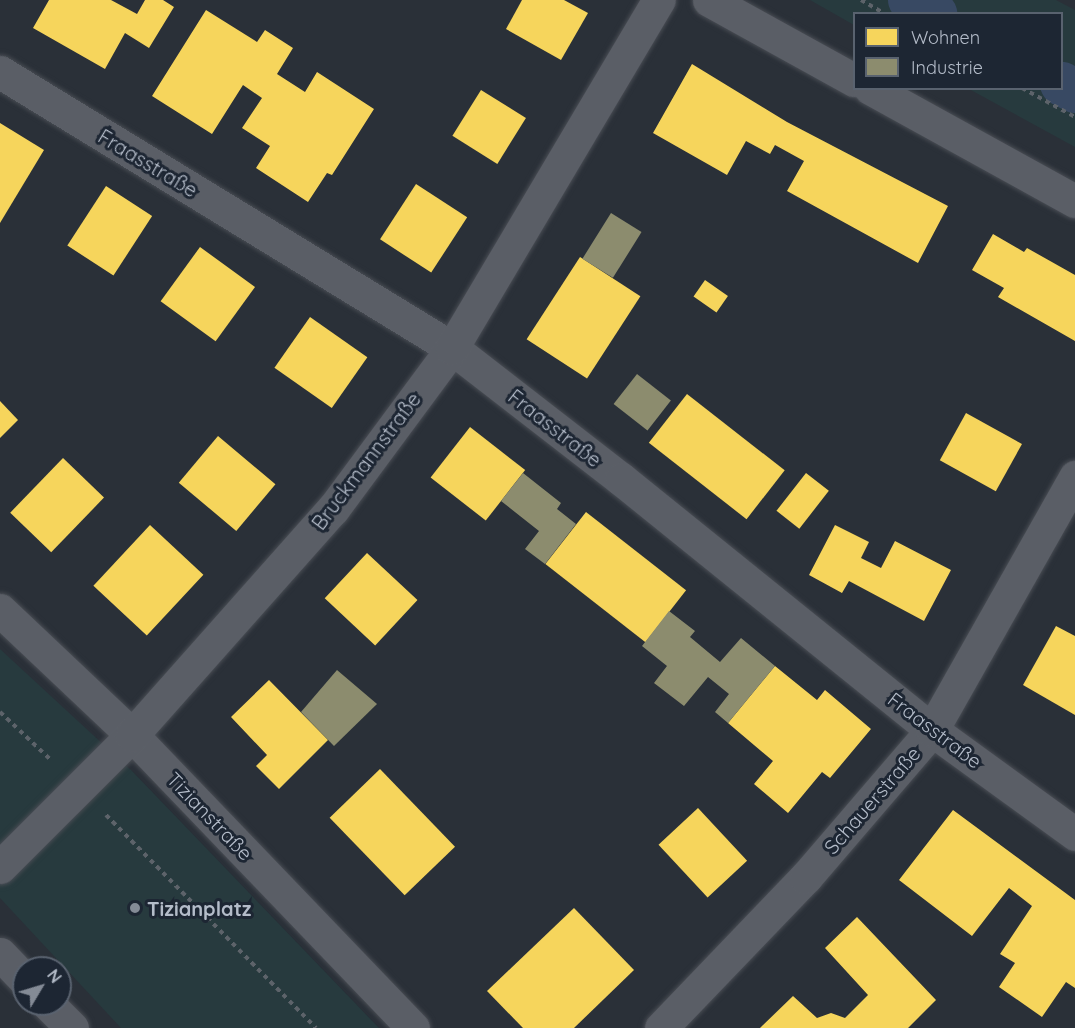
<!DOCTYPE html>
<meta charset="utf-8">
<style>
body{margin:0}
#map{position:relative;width:1075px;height:1028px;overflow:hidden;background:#2a3038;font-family:Quicksand,sans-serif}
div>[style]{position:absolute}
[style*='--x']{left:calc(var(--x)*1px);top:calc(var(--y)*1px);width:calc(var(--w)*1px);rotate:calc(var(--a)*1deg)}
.green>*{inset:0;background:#273a3e}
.homes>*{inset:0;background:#f6d55c;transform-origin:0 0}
.industry>*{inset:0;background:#8c8c6e;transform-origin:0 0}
.canal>*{height:44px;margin:-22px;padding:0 22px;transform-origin:22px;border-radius:22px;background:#384963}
.path>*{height:4px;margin-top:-2px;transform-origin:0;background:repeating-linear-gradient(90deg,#5d636a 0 4.5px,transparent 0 9px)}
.roads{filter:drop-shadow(0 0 2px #484c53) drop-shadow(0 0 2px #484c53)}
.minor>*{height:33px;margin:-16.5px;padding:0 16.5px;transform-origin:16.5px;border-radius:16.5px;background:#5a5e66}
.dots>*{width:16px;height:16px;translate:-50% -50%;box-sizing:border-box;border:3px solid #1d2633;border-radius:50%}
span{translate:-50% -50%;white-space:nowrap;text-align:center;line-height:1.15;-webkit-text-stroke:6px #1d2633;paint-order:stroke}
.street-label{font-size:20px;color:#b4bcc9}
.poi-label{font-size:20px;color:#b4bcc9;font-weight:700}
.left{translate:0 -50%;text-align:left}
.legend{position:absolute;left:853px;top:12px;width:210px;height:78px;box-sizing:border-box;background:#1d2633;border:2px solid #59626f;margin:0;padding:8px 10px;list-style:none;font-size:18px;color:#b4bcc9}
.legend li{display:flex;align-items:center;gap:12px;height:30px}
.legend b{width:30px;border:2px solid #59626f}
.north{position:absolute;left:12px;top:956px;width:60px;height:60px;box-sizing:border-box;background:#1d2633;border:2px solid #59626f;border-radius:50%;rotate:52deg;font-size:16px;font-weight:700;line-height:24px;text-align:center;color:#b4bcc9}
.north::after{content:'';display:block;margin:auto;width:21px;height:27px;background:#848b96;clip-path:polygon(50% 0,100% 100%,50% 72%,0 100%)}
</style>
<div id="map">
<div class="green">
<i style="clip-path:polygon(810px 0,1056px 0,1075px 10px,1075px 147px,969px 89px,1062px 88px,1062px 14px,854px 14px,854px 25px)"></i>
<i style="clip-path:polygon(0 649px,132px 771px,379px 1028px,121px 1028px,0 898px)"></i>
</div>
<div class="homes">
<i style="clip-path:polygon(49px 0,111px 0,137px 14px,145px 0,163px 0,174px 7px,149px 48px,125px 33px,105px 69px,33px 28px)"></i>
<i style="clip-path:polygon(522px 0,564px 0,588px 13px,561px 60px,506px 29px)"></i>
<i style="clip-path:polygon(206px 10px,257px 42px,265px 30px,293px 48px,277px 74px,305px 92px,317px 72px,374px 109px,332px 175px,327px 173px,308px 202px,256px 168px,270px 146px,242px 128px,262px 98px,243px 85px,212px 134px,152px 96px)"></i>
<i style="clip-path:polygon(692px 64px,787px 122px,948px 206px,918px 263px,787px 191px,804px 161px,775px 145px,770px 154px,746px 141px,727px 175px,653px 133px)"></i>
<i style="left:481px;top:90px;width:53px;height:54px;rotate:32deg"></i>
<i style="clip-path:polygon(0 123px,44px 150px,0 223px)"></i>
<i style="left:416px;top:184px;width:61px;height:66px;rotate:33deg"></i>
<i style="left:106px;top:186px;width:55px;height:71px;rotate:33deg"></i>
<i style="clip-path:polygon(993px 234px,1024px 252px,1027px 248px,1075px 275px,1075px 341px,998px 297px,1004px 288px,972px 270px)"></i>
<i style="left:200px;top:247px;width:68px;height:67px;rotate:36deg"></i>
<i style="left:580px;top:257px;width:72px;height:98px;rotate:33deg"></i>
<i style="left:705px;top:280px;width:28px;height:20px;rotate:35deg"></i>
<i style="left:310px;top:317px;width:70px;height:62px;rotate:35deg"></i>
<i style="left:687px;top:394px;width:124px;height:62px;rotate:38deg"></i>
<i style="clip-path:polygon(0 401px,18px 420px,0 438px)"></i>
<i style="left:966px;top:413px;width:64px;height:54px;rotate:29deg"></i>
<i style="left:470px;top:427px;width:70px;height:64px;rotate:38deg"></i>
<i style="left:218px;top:436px;width:75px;height:61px;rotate:40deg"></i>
<i style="left:63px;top:458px;width:57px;height:76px;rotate:44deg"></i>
<i style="left:806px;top:473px;width:29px;height:48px;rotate:38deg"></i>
<i style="left:586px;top:512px;width:127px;height:66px;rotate:38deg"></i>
<i style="left:150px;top:525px;width:73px;height:83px;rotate:43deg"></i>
<i style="clip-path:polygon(835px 525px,869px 542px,861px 558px,881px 568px,895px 541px,951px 570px,924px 621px,849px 581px,842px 593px,809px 575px)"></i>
<i style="left:367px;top:553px;width:69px;height:62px;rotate:43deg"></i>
<i style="clip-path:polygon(1056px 626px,1075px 636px,1075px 715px,1023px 685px)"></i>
<i style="clip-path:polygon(775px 666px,817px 700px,825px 690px,871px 729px,830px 778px,822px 772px,788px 813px,754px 784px,773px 761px,728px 723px)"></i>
<i style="clip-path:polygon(269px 680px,328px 740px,279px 789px,256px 766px,267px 755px,231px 717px)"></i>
<i style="left:380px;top:769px;width:108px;height:70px;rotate:46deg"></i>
<i style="left:698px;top:808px;width:72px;height:54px;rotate:47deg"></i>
<i style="clip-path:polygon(953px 810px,1075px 900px,1075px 988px,1066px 982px,1042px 1017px,999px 987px,1015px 963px,1000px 954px,1032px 906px,1009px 888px,972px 936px,899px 880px)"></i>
<i style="clip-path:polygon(574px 908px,634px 970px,574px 1028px,523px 1028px,487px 991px)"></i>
<i style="clip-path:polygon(857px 917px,936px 1000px,908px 1028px,760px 1028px,793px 996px,817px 1018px,831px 1013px,845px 1018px,868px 995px,825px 948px)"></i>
</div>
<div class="industry">
<i style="left:611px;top:213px;width:36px;height:54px;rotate:32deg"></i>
<i style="left:637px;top:374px;width:43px;height:38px;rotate:38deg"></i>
<i style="clip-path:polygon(523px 473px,561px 503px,557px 509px,576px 524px,545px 564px,525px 549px,539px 531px,501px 501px)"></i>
<i style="clip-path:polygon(669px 611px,695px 631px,690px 637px,720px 662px,741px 638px,775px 666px,728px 723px,715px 712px,729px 694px,708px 677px,684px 706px,654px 683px,667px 666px,642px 646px)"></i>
<i style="clip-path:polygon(337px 670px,377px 704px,334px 746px,301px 712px)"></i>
</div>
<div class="canal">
<i style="--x:910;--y:0;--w:29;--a:29"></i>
<i style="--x:1062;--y:84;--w:15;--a:28"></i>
</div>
<div class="path">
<i style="--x:861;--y:0;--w:28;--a:30"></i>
<i style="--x:1022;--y:88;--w:60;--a:28.7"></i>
<i style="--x:0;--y:712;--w:71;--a:43.3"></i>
<i style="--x:106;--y:815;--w:299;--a:45.4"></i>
</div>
<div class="roads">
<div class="minor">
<i style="--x:709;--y:0;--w:166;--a:28.9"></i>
<i style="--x:0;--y:72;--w:530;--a:31.41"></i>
<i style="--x:452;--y:348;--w:214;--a:37.8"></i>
<i style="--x:621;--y:479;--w:400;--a:38.9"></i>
<i style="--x:932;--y:730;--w:177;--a:36"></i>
<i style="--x:870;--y:88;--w:234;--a:28.9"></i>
<i style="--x:0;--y:610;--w:182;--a:43.4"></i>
<i style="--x:132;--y:735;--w:406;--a:46.2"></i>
<i style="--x:0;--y:867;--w:187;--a:-45"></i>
<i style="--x:132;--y:735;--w:302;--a:-48.4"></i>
<i style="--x:333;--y:509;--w:200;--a:-53.5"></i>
<i style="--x:452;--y:348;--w:405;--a:-59.3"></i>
<i style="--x:0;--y:954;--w:35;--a:46"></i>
<i style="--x:48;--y:1004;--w:34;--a:45"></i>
<i style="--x:661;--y:1028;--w:209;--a:-46.2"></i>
<i style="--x:806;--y:877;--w:194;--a:-49.4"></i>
<i style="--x:932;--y:730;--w:291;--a:-60.5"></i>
</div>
</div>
<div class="dots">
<i style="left:135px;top:908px;background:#848b96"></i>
</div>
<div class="street-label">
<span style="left:148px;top:163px;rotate:31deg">Fraasstraße</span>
<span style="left:555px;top:428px;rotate:38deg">Fraasstraße</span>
<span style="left:366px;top:461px;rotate:-53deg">Bruckmannstraße</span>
<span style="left:935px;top:730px;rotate:37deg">Fraasstraße</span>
<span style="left:872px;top:800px;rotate:-49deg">Schauerstraße</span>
<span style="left:210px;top:816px;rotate:46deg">Tizianstraße</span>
</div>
<div class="poi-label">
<span class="left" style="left:147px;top:908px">Tizianplatz</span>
</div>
<ul class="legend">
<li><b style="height:16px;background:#f6d55c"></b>Wohnen</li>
<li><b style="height:16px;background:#8c8c6e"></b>Industrie</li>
</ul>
<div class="north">N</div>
</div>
